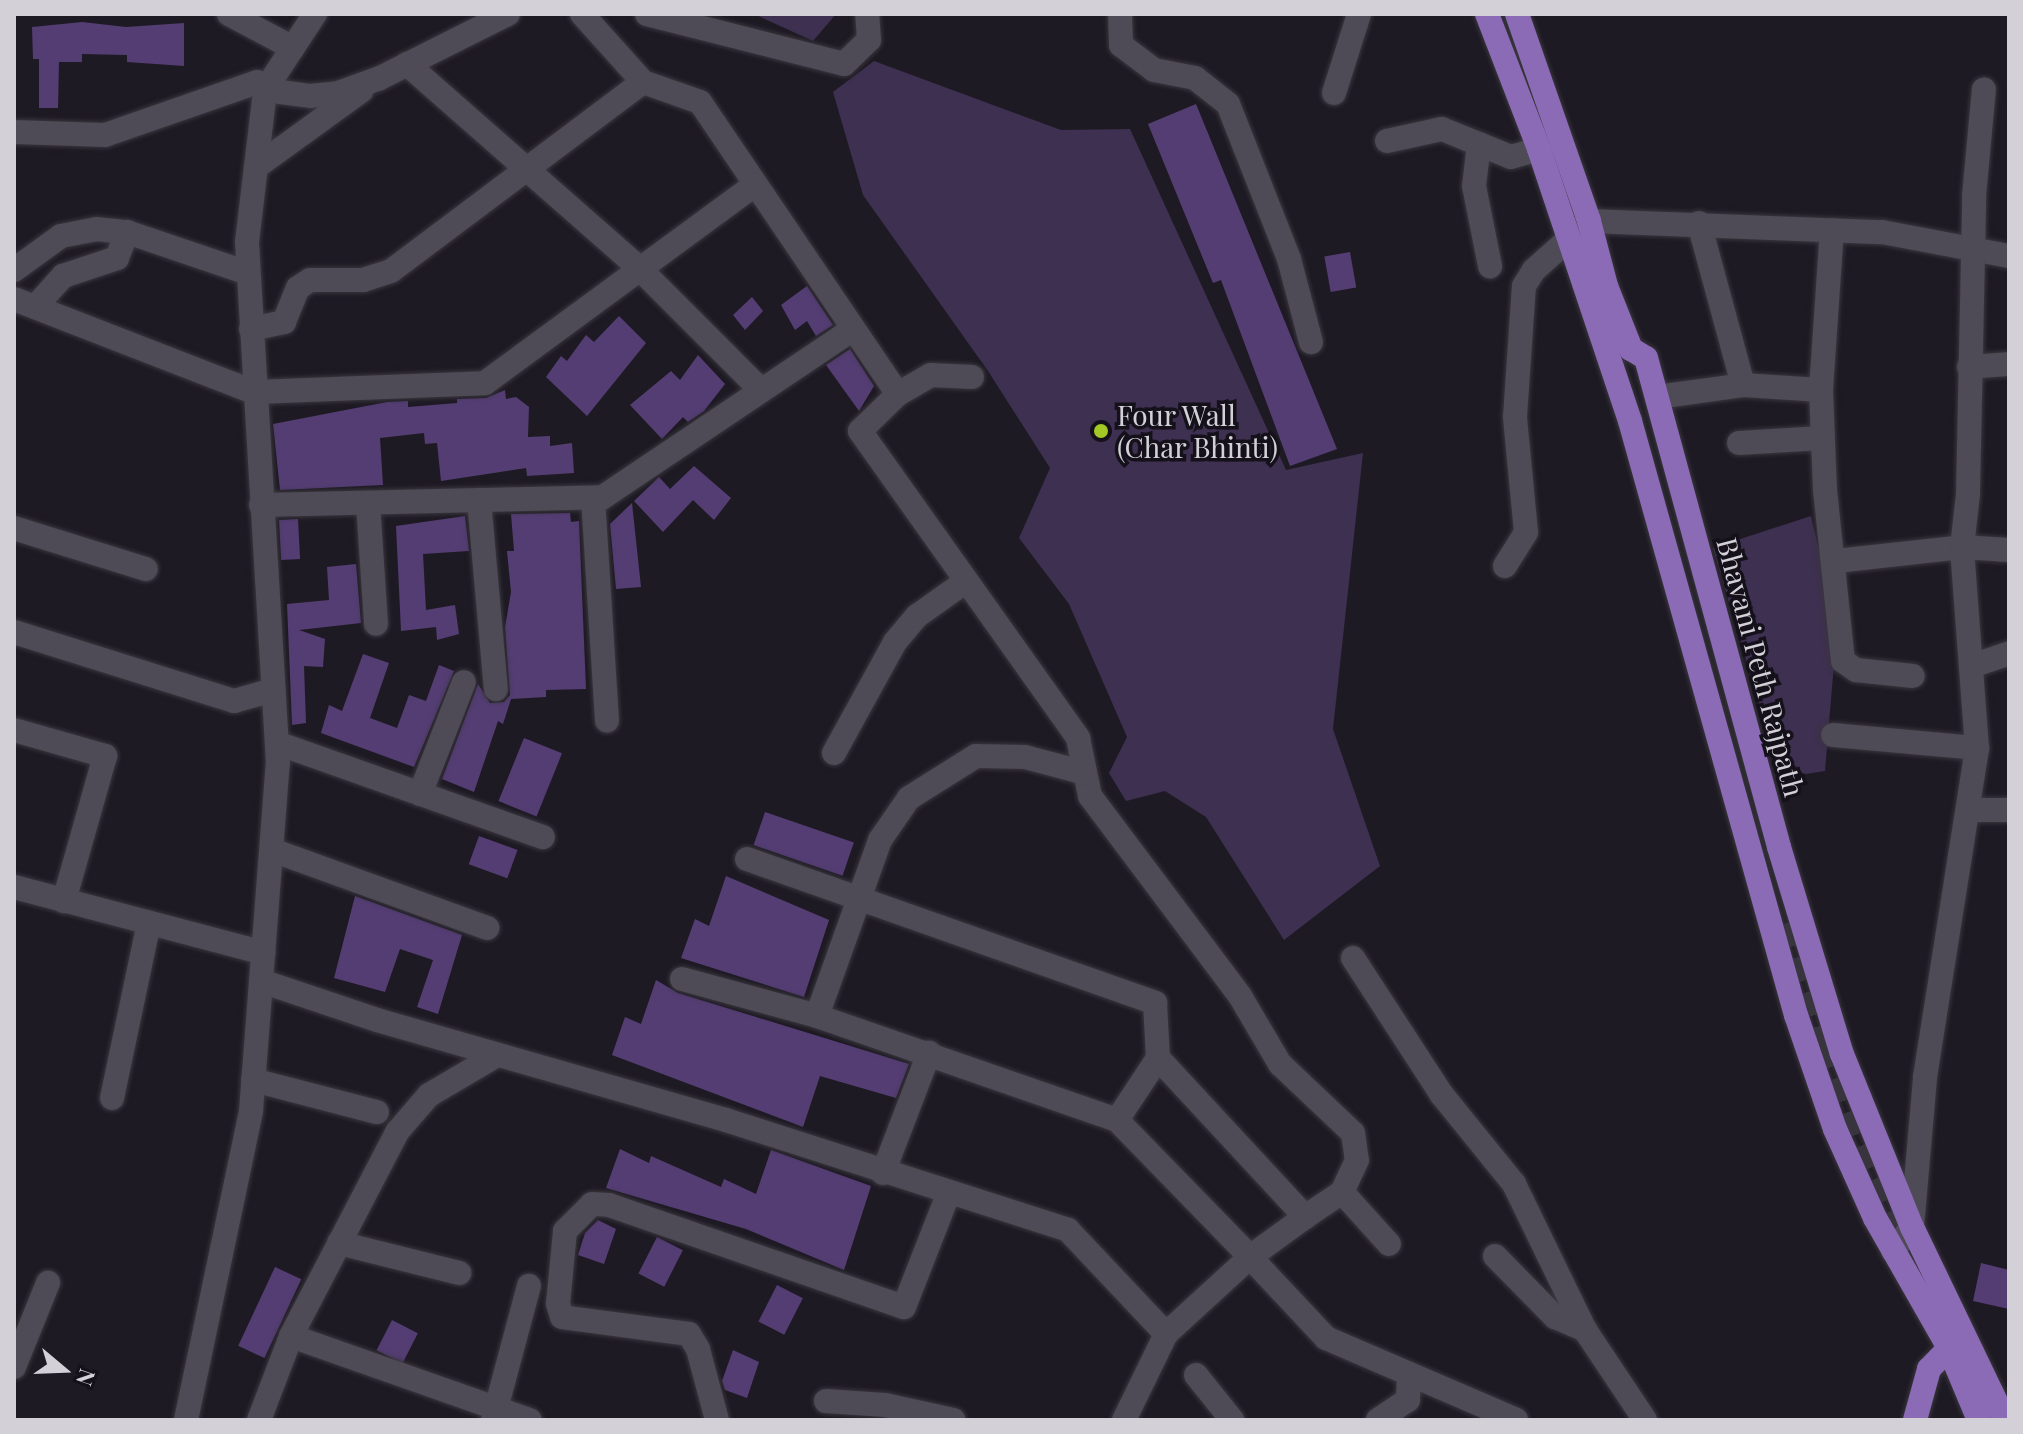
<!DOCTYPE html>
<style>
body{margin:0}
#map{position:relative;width:2023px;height:1434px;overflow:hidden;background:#1e1a24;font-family:"Playfair Display",serif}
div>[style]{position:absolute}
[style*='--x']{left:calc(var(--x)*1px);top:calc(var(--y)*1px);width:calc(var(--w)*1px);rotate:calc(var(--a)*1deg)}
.green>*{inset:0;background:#3e3050}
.building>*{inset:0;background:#543d73;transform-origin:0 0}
.major-tunnel>*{height:24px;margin-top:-12px;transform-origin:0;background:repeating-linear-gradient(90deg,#39353f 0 24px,transparent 0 36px)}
.roads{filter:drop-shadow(0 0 2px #39363d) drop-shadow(0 0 2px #39363d)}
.minor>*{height:24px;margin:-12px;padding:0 12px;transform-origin:12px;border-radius:12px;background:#4e4a56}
.major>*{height:24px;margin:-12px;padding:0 12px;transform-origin:12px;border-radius:12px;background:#8b6bb5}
.dots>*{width:22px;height:22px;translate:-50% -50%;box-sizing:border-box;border:4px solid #15111b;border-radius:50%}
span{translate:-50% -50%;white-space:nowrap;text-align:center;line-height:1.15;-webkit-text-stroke:7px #15111b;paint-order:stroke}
.poi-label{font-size:28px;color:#d3d0d7}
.left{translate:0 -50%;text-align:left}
.street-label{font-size:28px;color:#d3d0d7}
.frame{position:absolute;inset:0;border:16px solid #d3d0d7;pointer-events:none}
.north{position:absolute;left:24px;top:1330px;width:80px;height:80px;-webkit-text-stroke:6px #15111b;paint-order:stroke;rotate:109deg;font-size:22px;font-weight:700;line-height:32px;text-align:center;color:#d3d0d7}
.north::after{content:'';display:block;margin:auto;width:28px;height:36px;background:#d3d0d7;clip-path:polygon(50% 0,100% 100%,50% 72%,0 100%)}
</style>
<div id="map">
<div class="green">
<i style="clip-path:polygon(754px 14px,836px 14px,813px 41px)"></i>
<i style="clip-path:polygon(874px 61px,1061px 130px,1130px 129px,1286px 470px,1363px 453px,1333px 729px,1380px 866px,1284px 940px,1206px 817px,1165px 791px,1126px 801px,1109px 773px,1127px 737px,1069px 604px,1019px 538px,1050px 468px,988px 371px,863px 195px,833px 92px)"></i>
<i style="clip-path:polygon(1811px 516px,1837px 628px,1825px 771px,1781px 778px,1713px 548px)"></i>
</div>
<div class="building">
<i style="clip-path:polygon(82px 22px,126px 27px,184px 23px,184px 66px,127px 62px,127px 55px,82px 54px,82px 62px,59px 62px,58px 108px,39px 108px,39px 59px,33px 59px,32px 27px)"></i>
<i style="clip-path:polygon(1196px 104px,1337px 449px,1290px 466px,1221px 280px,1213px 283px,1148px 124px)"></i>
<i style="left:1350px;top:252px;width:36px;height:26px;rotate:80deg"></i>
<i style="clip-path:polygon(807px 286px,833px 325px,816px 336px,807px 321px,795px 330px,781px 305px)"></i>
<i style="clip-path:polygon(752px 297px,763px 311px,745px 330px,733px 315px)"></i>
<i style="clip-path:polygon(619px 316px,646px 343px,587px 416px,546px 377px,561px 356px,567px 361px,586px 335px,594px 342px)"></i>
<i style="clip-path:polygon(850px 349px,874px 386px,859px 411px,826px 365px)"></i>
<i style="clip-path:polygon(698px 355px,725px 384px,704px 411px,688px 422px,683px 417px,662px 439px,630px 405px,671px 371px,680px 380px)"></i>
<i style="clip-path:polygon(505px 390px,506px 399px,516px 397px,529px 407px,528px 437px,550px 436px,550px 446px,572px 443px,574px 473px,527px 476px,526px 468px,441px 481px,437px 443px,425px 444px,424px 433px,380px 438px,383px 485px,280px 490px,273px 424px,387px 402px,408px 401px,408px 407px,457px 403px,457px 399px,486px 398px)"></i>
<i style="clip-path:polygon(694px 466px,731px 498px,714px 520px,693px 500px,663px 532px,634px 501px,659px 477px,670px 489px)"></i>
<i style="clip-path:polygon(632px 503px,641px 587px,616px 589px,610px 524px)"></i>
<i style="clip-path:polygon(570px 513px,571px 522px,579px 521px,586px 689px,546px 690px,546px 697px,511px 699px,503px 724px,498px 721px,474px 792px,442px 779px,478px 684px,490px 703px,504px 702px,510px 695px,505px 627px,511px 592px,507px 551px,514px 551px,511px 514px)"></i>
<i style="clip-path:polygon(465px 516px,469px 551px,423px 554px,426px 610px,455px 605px,459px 634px,437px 640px,436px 627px,401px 631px,396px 526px)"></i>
<i style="left:298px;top:519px;width:40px;height:19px;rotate:87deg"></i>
<i style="clip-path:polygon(356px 564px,361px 623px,299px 630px,325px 639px,323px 667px,304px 666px,306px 723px,292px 725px,287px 604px,329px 600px,327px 567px)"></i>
<i style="clip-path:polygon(363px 654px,389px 663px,370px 718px,397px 728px,409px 695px,426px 701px,439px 665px,454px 671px,414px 767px,321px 733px,329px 705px,342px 711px)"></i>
<i style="left:524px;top:738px;width:41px;height:68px;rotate:22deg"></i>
<i style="left:765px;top:812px;width:94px;height:35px;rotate:19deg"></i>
<i style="left:479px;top:836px;width:41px;height:30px;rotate:20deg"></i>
<i style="clip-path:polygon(726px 876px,829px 920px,804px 997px,681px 958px,695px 919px,709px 926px)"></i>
<i style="clip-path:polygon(355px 896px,462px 935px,438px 1014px,417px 1007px,433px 960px,400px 949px,385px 992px,334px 978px)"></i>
<i style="clip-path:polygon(656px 980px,678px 993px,909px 1064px,896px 1098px,820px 1076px,803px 1127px,612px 1055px,625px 1017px,641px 1024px)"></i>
<i style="clip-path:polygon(620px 1149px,649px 1163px,651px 1156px,721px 1187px,724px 1179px,756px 1194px,771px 1150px,871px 1186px,844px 1270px,746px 1229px,606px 1188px)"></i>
<i style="clip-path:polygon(598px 1220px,616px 1229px,604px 1264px,578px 1255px,585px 1233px)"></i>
<i style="left:657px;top:1237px;width:29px;height:41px;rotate:27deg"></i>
<i style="clip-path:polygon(1981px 1263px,2009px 1270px,2009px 1309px,1973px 1301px)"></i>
<i style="left:275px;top:1267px;width:29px;height:87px;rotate:25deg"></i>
<i style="left:777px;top:1285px;width:29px;height:41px;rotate:27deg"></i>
<i style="left:392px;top:1320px;width:29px;height:34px;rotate:27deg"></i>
<i style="clip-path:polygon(733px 1350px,759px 1362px,747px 1398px,725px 1390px,722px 1381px)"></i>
</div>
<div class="major-tunnel">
<i style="--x:1787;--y:923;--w:127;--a:74"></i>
<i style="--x:1822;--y:1045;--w:230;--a:67.8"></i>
</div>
<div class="roads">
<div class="minor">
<i style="--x:229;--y:14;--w:72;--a:28"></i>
<i style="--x:582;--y:14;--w:91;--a:48.1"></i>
<i style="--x:643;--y:82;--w:60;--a:19.3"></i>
<i style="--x:700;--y:102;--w:353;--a:55.9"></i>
<i style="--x:898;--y:394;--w:53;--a:135.8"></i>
<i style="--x:860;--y:431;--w:377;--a:54.6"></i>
<i style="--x:1078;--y:738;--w:59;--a:78.3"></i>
<i style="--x:1090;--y:796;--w:250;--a:53.1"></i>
<i style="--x:1240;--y:996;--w:79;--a:59.5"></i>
<i style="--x:1280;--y:1064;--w:100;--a:43.4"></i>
<i style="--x:1353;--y:1133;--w:27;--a:82"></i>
<i style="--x:1357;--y:1160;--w:35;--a:115"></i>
<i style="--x:647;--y:14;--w:203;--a:14.2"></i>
<i style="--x:844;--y:64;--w:35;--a:-44"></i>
<i style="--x:869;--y:40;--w:26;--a:-94"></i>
<i style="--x:1120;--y:14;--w:31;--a:88"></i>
<i style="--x:1121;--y:45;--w:41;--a:37.1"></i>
<i style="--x:1154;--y:70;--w:42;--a:11"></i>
<i style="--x:1195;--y:78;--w:42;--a:38.2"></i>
<i style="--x:1228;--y:104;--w:167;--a:68.5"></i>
<i style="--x:1289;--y:259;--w:86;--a:75.2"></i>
<i style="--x:407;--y:64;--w:308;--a:41.3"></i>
<i style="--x:638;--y:267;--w:171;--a:45"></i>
<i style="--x:1334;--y:93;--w:83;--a:-72.4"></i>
<i style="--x:14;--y:132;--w:91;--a:1.9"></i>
<i style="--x:105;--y:135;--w:161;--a:-19.2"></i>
<i style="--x:257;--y:82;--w:11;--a:45"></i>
<i style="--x:265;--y:90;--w:45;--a:7.6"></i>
<i style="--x:310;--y:96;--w:28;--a:-6"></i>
<i style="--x:338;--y:93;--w:45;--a:-19.7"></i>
<i style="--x:380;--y:78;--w:143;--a:-26.6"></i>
<i style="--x:1387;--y:141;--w:56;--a:-12.3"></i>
<i style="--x:1442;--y:129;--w:74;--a:22.1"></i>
<i style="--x:1511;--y:157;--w:29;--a:-16"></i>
<i style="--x:1479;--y:144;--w:42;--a:96.8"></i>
<i style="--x:1474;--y:186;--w:82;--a:78.7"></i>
<i style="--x:256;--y:167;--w:130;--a:-35.9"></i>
<i style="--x:1699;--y:223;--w:168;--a:74.8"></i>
<i style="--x:14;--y:270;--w:58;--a:-35.9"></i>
<i style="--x:61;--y:236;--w:36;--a:-11"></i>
<i style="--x:96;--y:229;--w:31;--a:6"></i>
<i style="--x:127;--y:232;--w:128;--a:18.7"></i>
<i style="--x:14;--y:299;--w:257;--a:21.2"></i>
<i style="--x:254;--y:392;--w:231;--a:-2.2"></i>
<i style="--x:485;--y:383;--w:335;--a:-36.3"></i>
<i style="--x:35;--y:307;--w:42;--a:-47.9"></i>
<i style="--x:63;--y:276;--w:57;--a:-18.4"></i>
<i style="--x:117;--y:258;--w:28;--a:-69"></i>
<i style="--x:251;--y:329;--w:34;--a:-12"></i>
<i style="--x:284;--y:322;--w:37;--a:-68"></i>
<i style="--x:298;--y:288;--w:14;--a:-34"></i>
<i style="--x:310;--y:280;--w:53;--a:0"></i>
<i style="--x:363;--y:280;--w:29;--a:-18"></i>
<i style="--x:391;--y:271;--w:315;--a:-36.9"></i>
<i style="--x:1969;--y:367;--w:40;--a:-4.3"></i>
<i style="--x:1821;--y:390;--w:100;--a:87.7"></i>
<i style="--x:1825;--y:490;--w:172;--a:84"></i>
<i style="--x:1843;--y:661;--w:16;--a:35"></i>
<i style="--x:1856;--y:670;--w:57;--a:6"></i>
<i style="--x:898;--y:394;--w:38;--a:-30"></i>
<i style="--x:931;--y:375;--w:41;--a:2.8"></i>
<i style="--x:1657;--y:397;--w:87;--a:-7.9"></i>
<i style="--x:1743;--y:385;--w:78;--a:3.7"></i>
<i style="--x:1821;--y:390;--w:160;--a:-86.1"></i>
<i style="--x:1739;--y:443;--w:83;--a:-3.4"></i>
<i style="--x:593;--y:498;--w:223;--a:86.4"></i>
<i style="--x:479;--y:500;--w:190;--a:84.9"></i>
<i style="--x:368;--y:503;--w:121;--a:86.2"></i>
<i style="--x:261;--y:505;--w:342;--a:-1.3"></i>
<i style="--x:603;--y:497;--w:301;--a:-33.9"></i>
<i style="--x:14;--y:528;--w:138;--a:17.3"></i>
<i style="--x:1836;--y:561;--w:127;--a:-6.3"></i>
<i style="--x:1962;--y:547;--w:47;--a:3.7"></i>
<i style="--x:1505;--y:566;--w:40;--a:-58"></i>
<i style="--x:1526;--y:532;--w:116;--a:-95.5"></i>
<i style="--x:1515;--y:417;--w:131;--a:-86.1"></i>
<i style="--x:1524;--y:286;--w:19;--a:-58"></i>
<i style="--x:1534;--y:270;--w:74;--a:-41.7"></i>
<i style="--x:1589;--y:221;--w:293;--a:2.2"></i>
<i style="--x:1882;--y:232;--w:129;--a:10.7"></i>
<i style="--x:14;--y:632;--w:231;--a:17.4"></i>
<i style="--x:234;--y:701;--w:41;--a:-15.8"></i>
<i style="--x:1972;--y:666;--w:39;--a:-19"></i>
<i style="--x:14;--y:730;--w:95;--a:15.9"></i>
<i style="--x:105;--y:756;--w:151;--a:105.8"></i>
<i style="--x:1833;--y:735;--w:145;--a:5.2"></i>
<i style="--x:277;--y:743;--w:282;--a:19.5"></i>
<i style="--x:834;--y:753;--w:127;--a:-61.2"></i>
<i style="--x:895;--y:642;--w:34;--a:-50"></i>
<i style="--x:917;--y:616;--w:60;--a:-35.5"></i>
<i style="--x:420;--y:794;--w:120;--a:-68.6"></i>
<i style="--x:1968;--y:810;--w:41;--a:0"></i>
<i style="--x:272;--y:850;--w:229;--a:19.9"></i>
<i style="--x:747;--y:859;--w:433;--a:19.4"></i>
<i style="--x:1155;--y:1003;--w:55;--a:86.9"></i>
<i style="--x:1158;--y:1058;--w:217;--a:47.2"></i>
<i style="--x:1305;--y:1217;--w:45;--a:-34"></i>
<i style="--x:1342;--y:1192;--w:70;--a:47.9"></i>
<i style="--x:14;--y:887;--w:258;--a:14.8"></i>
<i style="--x:1353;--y:958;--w:163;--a:57"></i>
<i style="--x:1442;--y:1095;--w:114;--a:51"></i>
<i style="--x:1514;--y:1184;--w:162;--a:64.1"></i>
<i style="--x:1585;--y:1330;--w:108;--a:56.3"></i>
<i style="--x:682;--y:979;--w:140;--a:15.3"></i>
<i style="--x:817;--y:1016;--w:318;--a:19.1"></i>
<i style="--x:1117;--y:1120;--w:191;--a:45.8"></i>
<i style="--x:1250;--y:1257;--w:114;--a:137.5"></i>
<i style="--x:1166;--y:1334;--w:96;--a:116"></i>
<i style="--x:261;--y:981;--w:122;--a:18.6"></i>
<i style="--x:377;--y:1020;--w:363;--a:16"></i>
<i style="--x:726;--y:1120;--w:359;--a:17.8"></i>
<i style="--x:1068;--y:1230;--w:143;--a:46.7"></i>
<i style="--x:817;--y:1016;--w:187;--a:-70.3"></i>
<i style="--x:880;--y:840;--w:51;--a:-55.4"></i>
<i style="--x:909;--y:798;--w:79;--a:-32.1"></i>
<i style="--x:976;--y:756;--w:49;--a:1.2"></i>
<i style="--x:1025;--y:757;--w:62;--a:14.9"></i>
<i style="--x:253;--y:1080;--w:128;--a:14.5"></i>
<i style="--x:112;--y:1098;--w:179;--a:-78.1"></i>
<i style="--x:1117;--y:1120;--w:74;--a:-56.5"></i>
<i style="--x:883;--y:1173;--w:129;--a:-69"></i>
<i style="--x:1305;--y:1217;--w:68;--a:144"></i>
<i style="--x:1250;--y:1257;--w:111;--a:46.8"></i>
<i style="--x:1326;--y:1338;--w:207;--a:23.3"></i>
<i style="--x:339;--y:1243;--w:124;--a:14"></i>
<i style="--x:1893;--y:1251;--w:31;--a:-52"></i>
<i style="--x:1912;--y:1227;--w:151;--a:-85"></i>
<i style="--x:1925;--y:1077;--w:333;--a:-81"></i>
<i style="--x:1977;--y:748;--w:202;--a:-94.3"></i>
<i style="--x:1962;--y:547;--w:53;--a:-83.5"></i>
<i style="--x:1968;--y:494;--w:298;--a:-88.8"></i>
<i style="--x:1974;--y:196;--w:107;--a:-84.7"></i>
<i style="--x:1495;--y:1256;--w:86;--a:45.5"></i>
<i style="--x:1555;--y:1317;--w:33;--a:23"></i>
<i style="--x:291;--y:1336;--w:253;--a:19.4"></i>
<i style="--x:14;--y:1367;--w:91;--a:-68"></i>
<i style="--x:1196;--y:1375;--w:58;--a:51.3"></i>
<i style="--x:826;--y:1401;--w:59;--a:3.9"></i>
<i style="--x:885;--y:1405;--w:70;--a:12.4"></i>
<i style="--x:186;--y:1420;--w:316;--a:-78.1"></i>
<i style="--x:251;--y:1111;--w:348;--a:-85.6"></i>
<i style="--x:278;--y:764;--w:523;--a:-93.4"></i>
<i style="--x:247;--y:242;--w:153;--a:-83.2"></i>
<i style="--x:265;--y:90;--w:91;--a:-56.7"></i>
<i style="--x:259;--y:1420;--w:90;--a:-69.1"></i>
<i style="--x:291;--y:1336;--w:230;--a:-62.5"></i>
<i style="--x:397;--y:1132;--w:49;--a:-49.1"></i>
<i style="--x:429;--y:1095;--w:79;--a:-30.5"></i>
<i style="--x:493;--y:1420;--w:139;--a:-75"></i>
<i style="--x:717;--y:1420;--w:73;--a:-105"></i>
<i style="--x:698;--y:1349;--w:17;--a:-121"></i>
<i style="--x:689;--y:1334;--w:128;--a:-172.4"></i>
<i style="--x:562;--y:1317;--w:14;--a:-107"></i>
<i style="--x:558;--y:1304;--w:73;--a:-84.5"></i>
<i style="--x:565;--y:1231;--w:38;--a:-45"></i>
<i style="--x:592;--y:1204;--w:17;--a:3"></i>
<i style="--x:609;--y:1205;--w:312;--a:19.1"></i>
<i style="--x:904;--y:1307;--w:123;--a:-68.6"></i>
<i style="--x:1378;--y:1420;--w:36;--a:-34"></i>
<i style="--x:1408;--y:1400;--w:26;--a:-88"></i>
</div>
<div class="major">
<i style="--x:1487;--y:14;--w:145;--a:68.9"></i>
<i style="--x:1539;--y:149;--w:287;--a:71.5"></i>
<i style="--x:1630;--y:421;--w:617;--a:74.39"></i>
<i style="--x:1796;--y:1015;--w:120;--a:71.1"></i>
<i style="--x:1835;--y:1129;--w:98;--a:65.8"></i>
<i style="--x:1875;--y:1218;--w:147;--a:60.3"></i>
<i style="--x:1948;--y:1346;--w:80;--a:67.3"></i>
<i style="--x:1517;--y:14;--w:219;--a:70.8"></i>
<i style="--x:1589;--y:221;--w:67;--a:75.3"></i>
<i style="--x:1606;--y:286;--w:68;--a:68.4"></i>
<i style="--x:1631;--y:349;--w:17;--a:31"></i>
<i style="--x:1646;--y:358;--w:507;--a:74.78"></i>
<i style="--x:1779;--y:847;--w:216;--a:73.1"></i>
<i style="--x:1842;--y:1054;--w:187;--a:68"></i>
<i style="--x:1912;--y:1227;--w:214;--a:64.3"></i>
<i style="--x:1915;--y:1420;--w:53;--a:-74.6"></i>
<i style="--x:1929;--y:1369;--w:40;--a:-46"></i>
</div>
</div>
<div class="dots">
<i style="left:1101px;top:431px;background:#a3c926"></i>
</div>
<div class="poi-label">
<span class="left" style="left:1117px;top:431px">Four Wall<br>(Char Bhinti)</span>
</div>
<div class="street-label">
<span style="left:1761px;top:667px;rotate:75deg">Bhavani Peth Rajpath</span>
</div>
<div class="frame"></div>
<div class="north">N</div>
</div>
